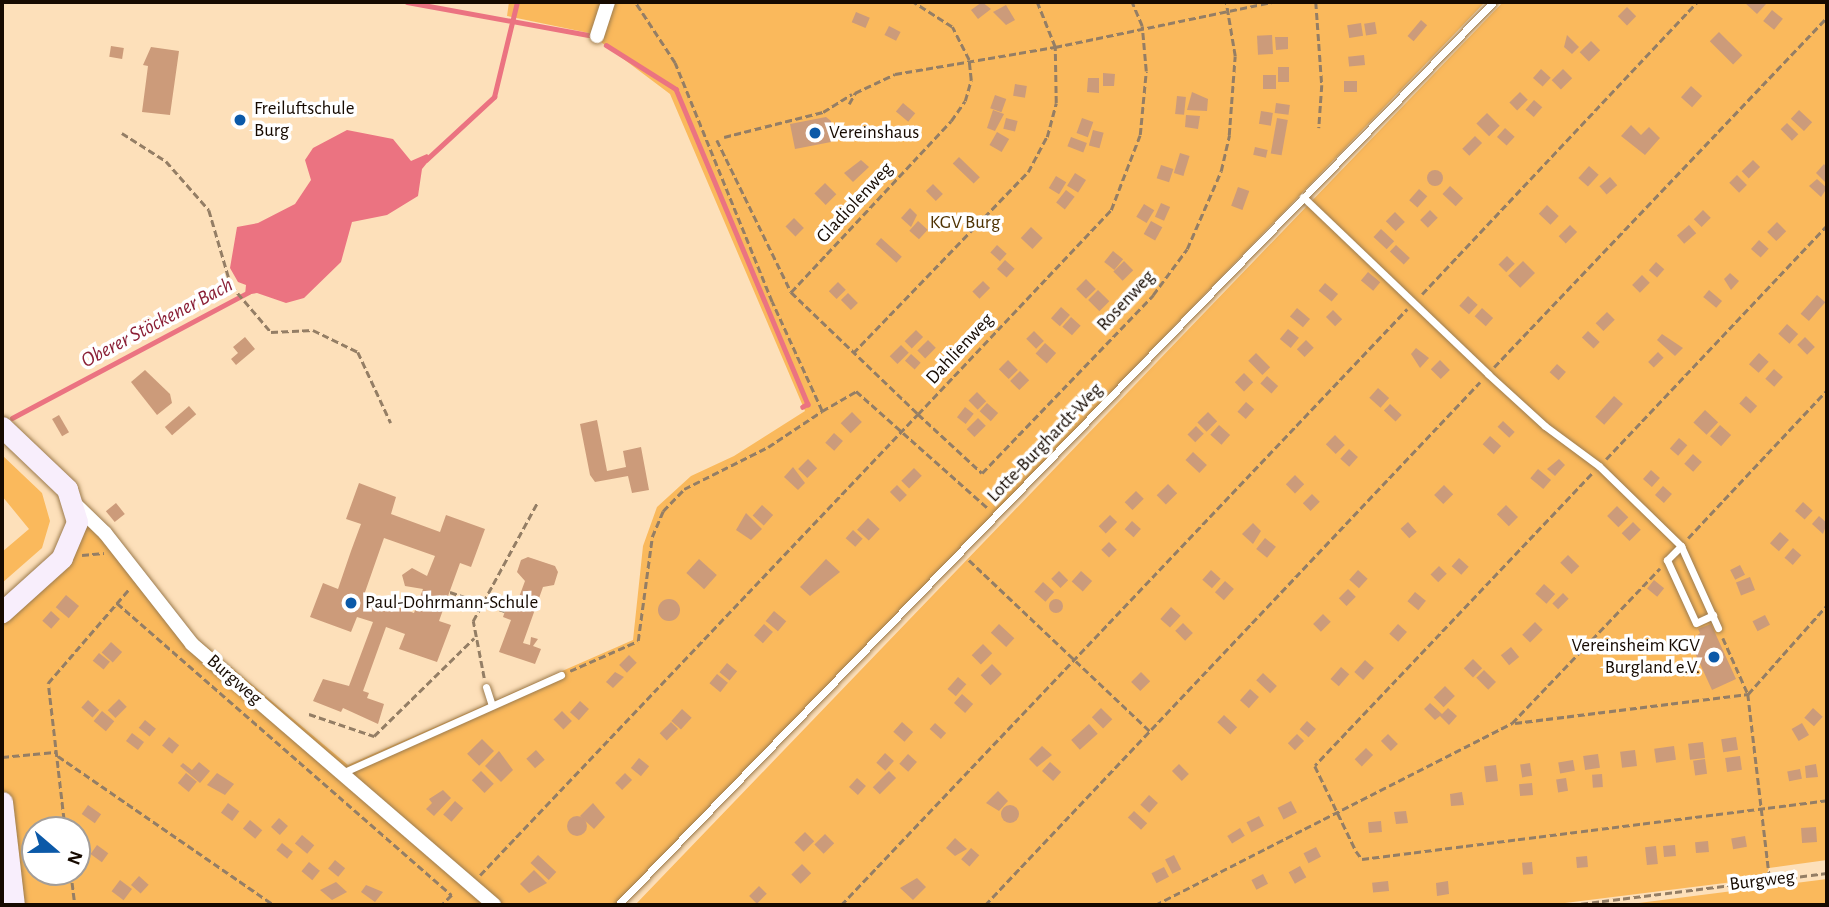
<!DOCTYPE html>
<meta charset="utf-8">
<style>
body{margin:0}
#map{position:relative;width:1829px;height:907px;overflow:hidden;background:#fde0ba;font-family:"Alegreya Sans",sans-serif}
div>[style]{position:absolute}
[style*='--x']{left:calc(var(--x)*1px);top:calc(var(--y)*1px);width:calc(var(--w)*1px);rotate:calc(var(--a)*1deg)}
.green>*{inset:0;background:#fab95c}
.water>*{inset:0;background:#eb7381}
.stream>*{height:4.5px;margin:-2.25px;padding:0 2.25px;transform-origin:2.25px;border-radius:2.25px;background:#eb7381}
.building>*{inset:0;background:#cc9b7a;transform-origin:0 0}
.round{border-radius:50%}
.path>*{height:2.5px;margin-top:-1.25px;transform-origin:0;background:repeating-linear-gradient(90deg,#947e65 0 7px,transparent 0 10.5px)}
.roads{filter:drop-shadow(0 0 2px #9c7b4e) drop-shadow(0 0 2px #9c7b4e)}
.lane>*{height:7px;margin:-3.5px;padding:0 3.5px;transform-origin:3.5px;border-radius:3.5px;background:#fff}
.street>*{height:14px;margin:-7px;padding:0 7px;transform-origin:7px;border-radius:7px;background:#fff}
.secondary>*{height:21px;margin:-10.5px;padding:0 10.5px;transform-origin:10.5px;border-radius:10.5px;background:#f8eefc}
.dots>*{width:19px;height:19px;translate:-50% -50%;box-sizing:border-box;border:4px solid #fff;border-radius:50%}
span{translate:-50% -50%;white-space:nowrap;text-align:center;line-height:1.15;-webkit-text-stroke:7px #fff;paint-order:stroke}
.poi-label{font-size:19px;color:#160a00}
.left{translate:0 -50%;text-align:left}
.right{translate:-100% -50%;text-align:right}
.street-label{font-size:19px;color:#160a00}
.park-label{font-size:19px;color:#4f3303}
.water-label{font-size:21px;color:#8b2036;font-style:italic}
.frame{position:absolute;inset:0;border:4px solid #160a00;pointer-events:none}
.north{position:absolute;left:21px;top:816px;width:70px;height:70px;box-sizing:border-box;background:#fff;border:2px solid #a29d99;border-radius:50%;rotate:110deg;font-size:19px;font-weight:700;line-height:28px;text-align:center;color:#160a00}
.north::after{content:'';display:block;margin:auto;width:24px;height:32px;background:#0b59a8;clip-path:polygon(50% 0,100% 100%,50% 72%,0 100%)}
</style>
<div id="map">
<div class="green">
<i style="clip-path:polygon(evenodd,509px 2px,1485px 2px,619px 905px,14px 905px,2px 802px,2px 612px,50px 570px,73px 504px,195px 637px,348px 765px,633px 640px,643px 546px,657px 507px,691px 476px,734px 456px,805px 411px,670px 94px,589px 33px,507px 16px,509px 2px,35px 830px,77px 830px,77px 872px,35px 872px,35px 830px)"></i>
<i style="clip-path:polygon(1503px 2px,1827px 2px,1827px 860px,1769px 868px,1765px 878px,1549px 905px,635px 905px)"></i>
<i style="clip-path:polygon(2px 455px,42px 493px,50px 521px,42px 548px,2px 583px,2px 552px,29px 529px,2px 496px)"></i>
<i style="clip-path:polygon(1827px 879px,1827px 905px,1623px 905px)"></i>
</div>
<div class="water">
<i style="clip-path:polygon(347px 130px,393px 139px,411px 161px,427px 154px,431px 158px,422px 169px,418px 196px,387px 215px,352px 222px,341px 262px,304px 298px,286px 303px,257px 293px,245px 295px,246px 285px,238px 282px,230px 268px,237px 227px,258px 223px,295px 204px,311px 180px,305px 160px,313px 148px)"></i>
</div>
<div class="stream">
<i style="--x:407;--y:2;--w:184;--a:10.3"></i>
<i style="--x:606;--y:45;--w:83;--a:32.2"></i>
<i style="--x:676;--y:89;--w:342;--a:67.3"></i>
<i style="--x:808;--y:404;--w:6;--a:149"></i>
<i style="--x:426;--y:160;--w:93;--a:-42.8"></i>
<i style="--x:494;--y:97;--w:98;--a:-76.4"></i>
<i style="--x:12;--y:418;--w:268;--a:-28"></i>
</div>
<div class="building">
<i style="clip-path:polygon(982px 2px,991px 9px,978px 19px,971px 10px)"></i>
<i style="clip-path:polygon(1744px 2px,1764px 2px,1766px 4px,1757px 14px)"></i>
<i style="clip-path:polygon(1006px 5px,1015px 20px,1006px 25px,993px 12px)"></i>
<i style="left:1627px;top:7px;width:13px;height:13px;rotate:45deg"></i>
<i style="left:1772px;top:10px;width:14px;height:14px;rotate:39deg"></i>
<i style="left:856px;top:12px;width:15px;height:11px;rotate:23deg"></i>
<i style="left:1421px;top:20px;width:8px;height:21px;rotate:40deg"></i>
<i style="left:1375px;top:22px;width:12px;height:11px;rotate:81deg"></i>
<i style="left:1361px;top:23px;width:13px;height:14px;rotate:81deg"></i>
<i style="left:889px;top:26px;width:13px;height:10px;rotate:27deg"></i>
<i style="left:1719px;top:32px;width:33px;height:13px;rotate:45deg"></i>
<i style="left:1272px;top:35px;width:19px;height:15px;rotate:87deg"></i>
<i style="clip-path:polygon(1567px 35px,1579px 47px,1572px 54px,1564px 47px)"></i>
<i style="clip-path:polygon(1275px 37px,1288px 37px,1288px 49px,1276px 50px)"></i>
<i style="left:1591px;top:41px;width:13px;height:16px;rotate:45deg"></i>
<i style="left:111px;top:46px;width:13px;height:11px;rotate:9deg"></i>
<i style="clip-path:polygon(151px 47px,179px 51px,170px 115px,142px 112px,148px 66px,143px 65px)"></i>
<i style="left:1364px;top:55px;width:10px;height:16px;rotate:84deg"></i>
<i style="left:1278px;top:67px;width:11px;height:15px"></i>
<i style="left:1541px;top:69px;width:13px;height:12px;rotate:42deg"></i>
<i style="left:1563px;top:69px;width:13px;height:16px;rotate:45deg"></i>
<i style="clip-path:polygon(1103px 73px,1115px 74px,1114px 86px,1103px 86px)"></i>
<i style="left:1263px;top:75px;width:13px;height:14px"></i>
<i style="clip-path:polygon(1088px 78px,1099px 78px,1099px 93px,1087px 92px)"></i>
<i style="left:1344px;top:81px;width:13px;height:11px"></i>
<i style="left:1015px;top:84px;width:12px;height:12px;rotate:9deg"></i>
<i style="left:1691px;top:86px;width:15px;height:15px;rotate:42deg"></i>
<i style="clip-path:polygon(1192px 92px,1208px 99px,1207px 111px,1187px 110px)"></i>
<i style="left:1520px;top:92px;width:11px;height:15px;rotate:45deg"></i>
<i style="left:995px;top:95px;width:12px;height:14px;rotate:20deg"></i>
<i style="left:1177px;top:96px;width:9px;height:18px;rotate:6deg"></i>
<i style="left:1534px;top:100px;width:11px;height:13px;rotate:41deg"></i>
<i style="left:903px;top:103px;width:16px;height:11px;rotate:40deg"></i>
<i style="left:1276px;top:103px;width:14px;height:10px;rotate:8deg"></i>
<i style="clip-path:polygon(993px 110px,1004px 114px,995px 131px,987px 128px)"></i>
<i style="left:1799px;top:110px;width:18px;height:12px;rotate:43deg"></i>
<i style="left:1261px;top:111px;width:12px;height:13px;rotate:9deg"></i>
<i style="left:1487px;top:113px;width:18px;height:15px;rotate:45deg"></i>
<i style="clip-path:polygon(1186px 115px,1200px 116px,1198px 129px,1185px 127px)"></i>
<i style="clip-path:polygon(826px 117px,831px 121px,831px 142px,795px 149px,790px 124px)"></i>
<i style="left:1006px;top:118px;width:12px;height:11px;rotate:14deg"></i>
<i style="left:1082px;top:118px;width:12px;height:16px;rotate:20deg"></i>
<i style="left:1277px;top:118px;width:11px;height:36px;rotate:10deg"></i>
<i style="left:1787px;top:123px;width:16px;height:9px;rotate:45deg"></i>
<i style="clip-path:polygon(1631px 125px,1641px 135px,1649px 127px,1660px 138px,1645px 155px,1621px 136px)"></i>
<i style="left:1505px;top:128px;width:13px;height:12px;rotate:42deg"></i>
<i style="left:1093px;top:130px;width:11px;height:16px;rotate:15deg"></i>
<i style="left:997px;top:132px;width:14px;height:15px;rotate:30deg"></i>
<i style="left:1475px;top:136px;width:10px;height:18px;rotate:45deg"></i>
<i style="left:1071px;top:137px;width:17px;height:10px;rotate:21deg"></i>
<i style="left:1255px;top:147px;width:13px;height:8px;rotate:13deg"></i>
<i style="left:1180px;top:153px;width:10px;height:21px;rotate:17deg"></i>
<i style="left:959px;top:157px;width:29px;height:9px;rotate:44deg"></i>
<i style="clip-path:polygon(861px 160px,869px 167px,853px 182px,844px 173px)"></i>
<i style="left:1753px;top:160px;width:10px;height:16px;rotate:45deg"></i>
<i style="clip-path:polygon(1824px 164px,1827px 168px,1827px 184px,1816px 173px)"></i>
<i style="left:1161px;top:165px;width:13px;height:14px;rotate:18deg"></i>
<i style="left:1589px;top:166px;width:13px;height:16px;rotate:42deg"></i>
<i class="round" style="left:1427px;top:170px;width:16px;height:16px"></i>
<i style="left:1075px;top:173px;width:13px;height:15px;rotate:32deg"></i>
<i style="left:1737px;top:175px;width:14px;height:11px;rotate:45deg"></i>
<i style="left:1056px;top:176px;width:12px;height:14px;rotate:31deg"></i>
<i style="left:1610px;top:177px;width:11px;height:14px;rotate:49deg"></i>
<i style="clip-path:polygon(1817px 179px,1827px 188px,1821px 197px,1809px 186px)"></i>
<i style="left:825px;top:183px;width:16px;height:15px;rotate:45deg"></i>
<i style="left:933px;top:184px;width:14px;height:10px;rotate:45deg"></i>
<i style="left:1450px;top:186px;width:18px;height:11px;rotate:43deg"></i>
<i style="left:1238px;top:187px;width:12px;height:20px;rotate:20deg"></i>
<i style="left:1419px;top:189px;width:11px;height:15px;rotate:41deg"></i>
<i style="left:1066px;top:190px;width:11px;height:16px;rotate:38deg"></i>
<i style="left:1161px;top:203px;width:10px;height:15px;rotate:24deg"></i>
<i style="left:1144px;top:204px;width:12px;height:15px;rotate:31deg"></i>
<i style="left:1547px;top:205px;width:16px;height:12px;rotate:43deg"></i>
<i style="clip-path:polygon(910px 208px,917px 215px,911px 227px,901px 218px)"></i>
<i style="left:1430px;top:210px;width:11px;height:14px;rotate:45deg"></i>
<i style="left:1703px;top:210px;width:11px;height:13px;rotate:45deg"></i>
<i style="left:1395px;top:212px;width:14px;height:13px;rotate:45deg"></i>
<i style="left:794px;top:218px;width:14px;height:12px;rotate:45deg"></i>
<i style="left:918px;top:221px;width:13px;height:13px;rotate:42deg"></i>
<i style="left:1151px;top:221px;width:13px;height:15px;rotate:29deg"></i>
<i style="left:1777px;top:222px;width:13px;height:14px;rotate:45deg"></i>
<i style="left:1570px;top:225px;width:10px;height:16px;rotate:45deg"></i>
<i style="left:1689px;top:225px;width:11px;height:16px;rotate:49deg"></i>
<i style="left:1031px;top:227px;width:16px;height:15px;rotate:43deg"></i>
<i style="left:1381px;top:229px;width:18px;height:11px;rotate:43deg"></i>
<i style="left:881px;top:238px;width:28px;height:8px;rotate:42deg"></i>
<i style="left:1759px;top:240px;width:13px;height:12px;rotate:42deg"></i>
<i style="left:997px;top:245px;width:13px;height:10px;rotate:42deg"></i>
<i style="left:1396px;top:245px;width:19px;height:9px;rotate:43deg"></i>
<i style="left:1113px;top:251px;width:13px;height:14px;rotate:39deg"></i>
<i style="left:1507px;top:256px;width:11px;height:12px;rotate:45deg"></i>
<i style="left:1005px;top:260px;width:13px;height:12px;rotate:42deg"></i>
<i style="left:1124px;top:261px;width:13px;height:15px;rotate:45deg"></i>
<i style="left:1523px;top:261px;width:17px;height:21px;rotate:45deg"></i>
<i style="left:1656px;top:262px;width:11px;height:11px;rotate:41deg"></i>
<i style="left:1368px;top:272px;width:16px;height:11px;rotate:40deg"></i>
<i style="clip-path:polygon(1730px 273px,1739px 281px,1731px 290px,1724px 279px)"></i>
<i style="left:1642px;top:275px;width:11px;height:14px;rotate:45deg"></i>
<i style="left:1086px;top:279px;width:14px;height:14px;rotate:45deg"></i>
<i style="left:983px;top:281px;width:10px;height:15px;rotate:45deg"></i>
<i style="left:838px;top:282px;width:11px;height:13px;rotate:45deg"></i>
<i style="left:1325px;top:283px;width:17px;height:10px;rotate:40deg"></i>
<i style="left:1098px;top:290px;width:16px;height:14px;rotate:45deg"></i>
<i style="left:1709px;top:290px;width:17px;height:9px;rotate:40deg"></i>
<i style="left:848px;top:293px;width:14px;height:10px;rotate:45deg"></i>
<i style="left:1817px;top:295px;width:11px;height:25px;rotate:41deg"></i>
<i style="left:1468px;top:296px;width:13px;height:13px;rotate:42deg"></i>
<i style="left:1061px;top:307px;width:12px;height:15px;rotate:42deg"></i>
<i style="left:1297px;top:308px;width:17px;height:11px;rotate:40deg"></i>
<i style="left:1482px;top:308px;width:15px;height:11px;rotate:42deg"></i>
<i style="left:1333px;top:310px;width:13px;height:10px;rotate:45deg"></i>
<i style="left:1607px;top:312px;width:11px;height:16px;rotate:45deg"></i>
<i style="left:1071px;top:317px;width:13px;height:13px;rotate:42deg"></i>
<i style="left:1787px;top:324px;width:15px;height:13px;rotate:42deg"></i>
<i style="left:1288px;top:329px;width:14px;height:13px;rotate:39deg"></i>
<i style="left:916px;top:330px;width:10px;height:16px;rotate:45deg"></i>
<i style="left:1034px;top:331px;width:14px;height:11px;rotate:45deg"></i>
<i style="left:1588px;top:331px;width:16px;height:9px;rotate:43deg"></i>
<i style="clip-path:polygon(1662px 334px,1683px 348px,1675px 356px,1657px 340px)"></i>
<i style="clip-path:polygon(245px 337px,255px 349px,236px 365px,231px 359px,238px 353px,233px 347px)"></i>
<i style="left:1805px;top:337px;width:14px;height:11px;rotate:45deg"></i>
<i style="left:928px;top:340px;width:11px;height:15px;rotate:45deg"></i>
<i style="left:1306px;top:340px;width:11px;height:13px;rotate:45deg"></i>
<i style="left:1045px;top:343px;width:15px;height:14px;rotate:42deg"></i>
<i style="left:901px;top:345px;width:11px;height:16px;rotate:45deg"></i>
<i style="clip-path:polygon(1416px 348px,1429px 358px,1420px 368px,1411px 354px)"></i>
<i style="left:1658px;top:352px;width:8px;height:14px;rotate:45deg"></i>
<i style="left:1256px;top:353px;width:20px;height:11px;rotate:45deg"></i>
<i style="left:1759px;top:353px;width:13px;height:15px;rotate:42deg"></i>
<i style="left:911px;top:354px;width:13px;height:9px;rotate:42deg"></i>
<i style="left:1008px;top:360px;width:14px;height:13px;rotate:45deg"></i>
<i style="left:1440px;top:360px;width:14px;height:13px;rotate:45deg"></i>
<i style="left:1557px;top:364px;width:12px;height:11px;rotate:42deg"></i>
<i style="left:1774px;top:369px;width:12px;height:13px;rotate:42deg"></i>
<i style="clip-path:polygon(145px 370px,170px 394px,172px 403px,157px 415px,131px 382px)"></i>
<i style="left:1020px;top:371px;width:13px;height:14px;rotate:45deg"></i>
<i style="left:1244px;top:373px;width:13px;height:13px;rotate:45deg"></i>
<i style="left:1267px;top:376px;width:15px;height:10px;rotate:42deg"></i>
<i style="left:1378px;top:388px;width:15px;height:13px;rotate:42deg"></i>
<i style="left:977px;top:392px;width:13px;height:12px;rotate:45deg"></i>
<i style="left:1614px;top:396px;width:12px;height:28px;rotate:42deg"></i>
<i style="left:1746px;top:396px;width:15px;height:10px;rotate:42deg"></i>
<i style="left:1246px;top:402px;width:11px;height:13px;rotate:41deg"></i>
<i style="left:987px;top:403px;width:15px;height:11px;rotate:42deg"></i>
<i style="left:1390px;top:404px;width:16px;height:9px;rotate:43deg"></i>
<i style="left:189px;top:406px;width:11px;height:32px;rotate:49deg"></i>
<i style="left:965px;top:407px;width:11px;height:13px;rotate:38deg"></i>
<i style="left:1705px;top:410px;width:18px;height:17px;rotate:43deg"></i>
<i style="left:852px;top:412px;width:14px;height:16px;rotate:45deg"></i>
<i style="left:1208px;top:412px;width:13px;height:15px;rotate:45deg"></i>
<i style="left:59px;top:415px;width:20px;height:8px;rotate:60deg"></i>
<i style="left:978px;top:418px;width:11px;height:16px;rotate:45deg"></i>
<i style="clip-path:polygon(597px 420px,607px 471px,626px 467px,623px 451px,641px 447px,649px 490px,632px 493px,628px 476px,595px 482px,590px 475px,580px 424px)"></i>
<i style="left:1503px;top:421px;width:16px;height:8px;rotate:43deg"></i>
<i style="left:1219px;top:425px;width:15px;height:13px;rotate:42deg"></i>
<i style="left:1720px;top:425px;width:15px;height:15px;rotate:42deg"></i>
<i style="left:1196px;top:426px;width:11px;height:12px;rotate:45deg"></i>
<i style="left:834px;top:433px;width:12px;height:13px;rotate:42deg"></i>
<i style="left:1335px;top:435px;width:14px;height:13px;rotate:45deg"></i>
<i style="left:1490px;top:436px;width:15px;height:11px;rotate:42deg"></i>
<i style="left:1679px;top:438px;width:11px;height:14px;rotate:41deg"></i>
<i style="left:1349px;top:449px;width:12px;height:13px;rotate:42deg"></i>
<i style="left:1193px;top:452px;width:19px;height:11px;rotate:43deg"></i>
<i style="left:1693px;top:454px;width:12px;height:13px;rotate:42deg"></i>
<i style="left:808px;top:459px;width:13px;height:14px;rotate:45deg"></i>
<i style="clip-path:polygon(1559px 459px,1565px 465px,1555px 476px,1547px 469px)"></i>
<i style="clip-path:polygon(793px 467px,805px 483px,798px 490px,784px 477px)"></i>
<i style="left:914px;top:468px;width:11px;height:18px;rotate:45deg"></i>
<i style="left:1538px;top:469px;width:17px;height:12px;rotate:40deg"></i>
<i style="left:1651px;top:470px;width:12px;height:12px;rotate:42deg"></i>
<i style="left:1295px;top:475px;width:13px;height:13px;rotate:45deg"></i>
<i style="clip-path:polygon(evenodd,359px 483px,396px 497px,391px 514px,440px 532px,446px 515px,485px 529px,471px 567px,460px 563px,439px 621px,451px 625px,437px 662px,399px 649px,405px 634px,386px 627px,363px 691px,369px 693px,367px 698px,384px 704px,378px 724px,343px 708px,341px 712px,313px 701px,323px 679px,349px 686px,373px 622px,357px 617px,351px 632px,310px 617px,323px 583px,338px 589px,351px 551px,361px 524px,346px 519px,359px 483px,384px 538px,435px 556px,427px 576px,412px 568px,402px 575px,405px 586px,423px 589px,414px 613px,364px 595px,384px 538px)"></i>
<i style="left:1168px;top:484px;width:13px;height:16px;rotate:45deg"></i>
<i style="left:897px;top:485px;width:14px;height:10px;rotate:45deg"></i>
<i style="left:1444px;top:485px;width:13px;height:14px;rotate:45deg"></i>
<i style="left:1663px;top:486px;width:12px;height:12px;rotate:42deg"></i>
<i style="left:1136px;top:491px;width:11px;height:16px;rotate:45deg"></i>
<i style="left:1312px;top:494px;width:11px;height:13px;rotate:45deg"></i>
<i style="left:1803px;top:502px;width:13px;height:12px;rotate:42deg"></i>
<i style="left:116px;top:503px;width:14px;height:13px;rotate:51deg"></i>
<i style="left:762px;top:505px;width:15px;height:14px;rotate:42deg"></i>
<i style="left:1506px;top:505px;width:17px;height:13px;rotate:45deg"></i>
<i style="left:1617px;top:506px;width:16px;height:14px;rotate:45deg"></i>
<i style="clip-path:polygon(746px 513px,762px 529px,751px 540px,736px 530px)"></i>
<i style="left:1110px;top:515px;width:10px;height:16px;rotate:45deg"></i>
<i style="clip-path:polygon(1819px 516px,1827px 523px,1823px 534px,1812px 524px)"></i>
<i style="left:868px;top:518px;width:16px;height:16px;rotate:43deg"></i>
<i style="left:1132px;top:521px;width:12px;height:11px;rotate:42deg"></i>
<i style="left:1408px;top:522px;width:13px;height:10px;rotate:48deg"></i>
<i style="left:1633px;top:522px;width:11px;height:16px;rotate:45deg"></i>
<i style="clip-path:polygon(1253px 523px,1261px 531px,1253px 544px,1242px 534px)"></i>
<i style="left:853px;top:530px;width:13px;height:11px;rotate:42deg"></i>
<i style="left:1780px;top:532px;width:12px;height:15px;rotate:42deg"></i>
<i style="left:1265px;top:538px;width:14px;height:14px;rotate:39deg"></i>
<i style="left:1109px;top:542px;width:11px;height:11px;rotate:45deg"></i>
<i style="left:1793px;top:548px;width:11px;height:13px;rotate:41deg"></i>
<i style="left:1568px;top:555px;width:16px;height:11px;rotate:45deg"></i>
<i style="clip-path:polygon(528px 557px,555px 566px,558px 572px,554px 585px,543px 587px,523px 643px,530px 645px,531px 637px,538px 639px,533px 646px,541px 649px,535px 664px,499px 652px,511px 620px,503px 617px,507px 605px,515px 608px,525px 581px,517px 572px,521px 560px)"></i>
<i style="left:1459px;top:558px;width:13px;height:11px;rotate:42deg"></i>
<i style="left:699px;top:559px;width:24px;height:19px;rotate:42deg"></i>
<i style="clip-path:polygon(826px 559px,840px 572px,810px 596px,800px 587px)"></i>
<i style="left:1740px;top:565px;width:11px;height:11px;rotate:63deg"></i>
<i style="left:1439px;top:566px;width:11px;height:12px;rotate:45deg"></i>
<i style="left:1211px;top:570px;width:13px;height:13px;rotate:42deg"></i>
<i style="left:1358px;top:570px;width:13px;height:13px;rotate:42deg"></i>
<i style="left:1059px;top:571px;width:13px;height:11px;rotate:45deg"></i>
<i style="left:1081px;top:571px;width:15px;height:14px;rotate:42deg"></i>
<i style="left:1750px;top:577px;width:14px;height:15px;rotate:69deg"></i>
<i style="left:1654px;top:580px;width:13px;height:11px;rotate:39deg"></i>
<i style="left:1225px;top:581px;width:12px;height:15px;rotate:42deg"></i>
<i style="left:1043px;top:582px;width:15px;height:13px;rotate:42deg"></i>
<i style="left:1544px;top:584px;width:15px;height:13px;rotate:42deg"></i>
<i style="left:1348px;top:589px;width:11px;height:13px;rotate:45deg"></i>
<i style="left:1415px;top:592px;width:14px;height:12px;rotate:39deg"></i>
<i style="left:1563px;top:593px;width:8px;height:15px;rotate:45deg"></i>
<i style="left:66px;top:595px;width:17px;height:16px;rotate:40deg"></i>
<i class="round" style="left:658px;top:599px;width:22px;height:22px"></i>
<i class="round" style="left:1049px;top:599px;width:14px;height:14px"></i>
<i style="left:1171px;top:607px;width:13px;height:16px;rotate:42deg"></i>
<i style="left:51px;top:611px;width:12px;height:13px;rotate:42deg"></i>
<i style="left:774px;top:611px;width:16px;height:13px;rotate:40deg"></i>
<i style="left:1323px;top:614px;width:11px;height:14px;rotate:45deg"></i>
<i style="left:1765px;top:615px;width:11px;height:14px;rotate:63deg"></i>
<i style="left:1535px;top:622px;width:11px;height:18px;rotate:45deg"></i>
<i style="left:1183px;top:623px;width:14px;height:11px;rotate:45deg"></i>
<i style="left:764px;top:624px;width:12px;height:15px;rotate:42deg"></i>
<i style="left:999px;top:624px;width:21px;height:12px;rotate:43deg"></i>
<i style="left:1398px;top:624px;width:12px;height:13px;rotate:42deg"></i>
<i style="clip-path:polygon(1711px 624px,1736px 679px,1712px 690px,1690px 642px,1700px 633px,1698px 629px)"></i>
<i style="left:111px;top:642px;width:15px;height:14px;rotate:42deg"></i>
<i style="left:983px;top:644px;width:13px;height:16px;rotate:45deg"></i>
<i style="left:1511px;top:647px;width:13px;height:13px;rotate:51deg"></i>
<i style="left:99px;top:653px;width:14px;height:10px;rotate:39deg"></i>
<i style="left:629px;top:655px;width:11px;height:14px;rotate:45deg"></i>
<i style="left:1473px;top:659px;width:13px;height:13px;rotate:45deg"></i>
<i style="left:1365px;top:660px;width:12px;height:16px;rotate:42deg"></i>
<i style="left:727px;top:663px;width:13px;height:12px;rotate:39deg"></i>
<i style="left:992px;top:664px;width:14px;height:16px;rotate:45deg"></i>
<i style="left:1341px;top:667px;width:11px;height:16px;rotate:41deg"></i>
<i style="left:1484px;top:670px;width:17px;height:11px;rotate:45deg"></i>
<i style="clip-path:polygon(615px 672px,624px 677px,613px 688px,606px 682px)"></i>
<i style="left:1141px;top:672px;width:13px;height:14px;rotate:45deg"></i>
<i style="left:1263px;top:673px;width:19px;height:10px;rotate:43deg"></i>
<i style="left:717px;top:674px;width:14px;height:12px;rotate:39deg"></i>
<i style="left:958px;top:677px;width:11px;height:16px;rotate:41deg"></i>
<i style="left:1445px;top:686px;width:14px;height:16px;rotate:45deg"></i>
<i style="left:1250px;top:689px;width:12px;height:15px;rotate:42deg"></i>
<i style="left:962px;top:694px;width:15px;height:12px;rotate:42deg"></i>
<i style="left:119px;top:699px;width:11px;height:16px;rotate:45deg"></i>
<i style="left:88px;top:700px;width:15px;height:10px;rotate:42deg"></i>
<i style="left:580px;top:701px;width:12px;height:15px;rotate:42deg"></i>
<i style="clip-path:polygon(1430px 703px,1442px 714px,1448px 708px,1457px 716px,1449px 725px,1440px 716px,1435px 720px,1424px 709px)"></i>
<i style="left:1101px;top:708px;width:16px;height:13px;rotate:45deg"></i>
<i style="left:1813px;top:708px;width:13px;height:13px;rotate:42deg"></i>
<i style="left:682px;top:709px;width:13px;height:16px;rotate:42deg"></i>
<i style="left:102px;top:711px;width:16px;height:13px;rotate:40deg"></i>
<i style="left:562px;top:711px;width:14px;height:12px;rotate:45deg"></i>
<i style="left:1224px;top:715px;width:18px;height:10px;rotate:43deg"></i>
<i style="left:145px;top:720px;width:14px;height:10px;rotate:39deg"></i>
<i style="left:1307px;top:721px;width:12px;height:11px;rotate:42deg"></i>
<i style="left:671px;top:722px;width:10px;height:16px;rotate:45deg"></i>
<i style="left:902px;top:722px;width:15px;height:13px;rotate:42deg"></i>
<i style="left:935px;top:723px;width:15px;height:8px;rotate:42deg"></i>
<i style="left:1802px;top:723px;width:14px;height:12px;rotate:60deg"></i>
<i style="left:1089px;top:724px;width:13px;height:24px;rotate:48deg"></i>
<i style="left:132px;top:733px;width:15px;height:10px;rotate:37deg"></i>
<i style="left:1297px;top:734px;width:10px;height:13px;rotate:45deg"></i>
<i style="left:1388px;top:734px;width:14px;height:10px;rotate:45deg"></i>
<i style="left:169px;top:737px;width:13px;height:11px;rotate:39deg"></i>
<i style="left:1736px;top:737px;width:13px;height:15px;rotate:81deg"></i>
<i style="left:482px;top:739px;width:17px;height:21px;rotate:45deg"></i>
<i style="left:1703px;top:742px;width:16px;height:15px;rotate:83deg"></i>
<i style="clip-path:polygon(1042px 746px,1052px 755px,1037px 767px,1029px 759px)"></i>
<i style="left:1674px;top:746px;width:14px;height:20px;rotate:82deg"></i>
<i style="left:1366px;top:748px;width:10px;height:16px;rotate:45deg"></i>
<i style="left:536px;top:750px;width:13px;height:13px;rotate:48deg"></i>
<i style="left:1635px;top:750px;width:16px;height:15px;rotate:83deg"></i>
<i style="clip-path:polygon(499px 751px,513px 770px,501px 782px,485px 766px)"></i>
<i style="left:885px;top:753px;width:12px;height:13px;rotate:42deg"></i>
<i style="left:908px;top:754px;width:12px;height:13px;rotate:42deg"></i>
<i style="left:1598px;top:754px;width:14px;height:15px;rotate:82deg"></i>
<i style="left:1740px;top:756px;width:14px;height:15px;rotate:82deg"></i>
<i style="left:639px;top:758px;width:13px;height:13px;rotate:39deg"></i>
<i style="left:1705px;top:759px;width:15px;height:12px;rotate:82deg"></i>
<i style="left:1573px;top:760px;width:11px;height:15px;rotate:80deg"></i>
<i style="clip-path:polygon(199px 762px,210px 771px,200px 783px,180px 766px,183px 763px,192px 770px)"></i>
<i style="left:1050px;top:762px;width:15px;height:12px;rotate:42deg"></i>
<i style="left:1530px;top:763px;width:13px;height:10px;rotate:81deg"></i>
<i style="left:1179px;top:764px;width:14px;height:10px;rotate:45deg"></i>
<i style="clip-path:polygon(1816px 764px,1818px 777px,1806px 778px,1805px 766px)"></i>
<i style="left:1496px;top:765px;width:16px;height:12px;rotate:83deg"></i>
<i style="left:1800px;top:769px;width:10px;height:13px;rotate:79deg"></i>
<i style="left:481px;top:771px;width:18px;height:13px;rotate:45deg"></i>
<i style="left:889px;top:771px;width:10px;height:23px;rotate:45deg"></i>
<i style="left:186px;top:773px;width:14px;height:13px;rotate:39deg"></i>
<i style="clip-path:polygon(217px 773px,234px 784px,225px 795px,207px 785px)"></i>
<i style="left:625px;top:773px;width:10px;height:14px;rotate:45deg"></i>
<i style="left:1602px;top:774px;width:13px;height:10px;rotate:86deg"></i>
<i style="left:857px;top:778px;width:12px;height:12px;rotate:42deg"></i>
<i style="left:1566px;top:778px;width:13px;height:10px;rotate:81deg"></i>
<i style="left:1532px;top:783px;width:12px;height:13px;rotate:85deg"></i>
<i style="clip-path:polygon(443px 790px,451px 798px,434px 816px,426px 809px,432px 803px,429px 799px)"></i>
<i style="clip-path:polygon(998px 791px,1008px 801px,999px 811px,986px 803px)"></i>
<i style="clip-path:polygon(1462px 792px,1464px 805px,1451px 806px,1450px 794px)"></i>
<i style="left:1149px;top:795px;width:12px;height:13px;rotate:42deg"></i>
<i style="left:455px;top:801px;width:11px;height:18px;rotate:41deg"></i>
<i style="left:1291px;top:801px;width:13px;height:15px;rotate:63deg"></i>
<i style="left:228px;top:803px;width:14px;height:12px;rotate:36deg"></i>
<i style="clip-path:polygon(593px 803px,605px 817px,594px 829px,580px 816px)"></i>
<i style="left:88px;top:805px;width:16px;height:11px;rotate:35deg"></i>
<i class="round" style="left:1001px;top:805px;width:18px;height:18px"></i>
<i style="left:1134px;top:811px;width:18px;height:9px;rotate:43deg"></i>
<i style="clip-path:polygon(1406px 811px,1408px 823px,1396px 824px,1394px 812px)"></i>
<i style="left:1259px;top:816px;width:11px;height:14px;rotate:63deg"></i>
<i class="round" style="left:567px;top:816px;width:20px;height:20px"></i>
<i style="left:279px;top:818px;width:12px;height:12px;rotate:42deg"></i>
<i style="left:250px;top:820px;width:16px;height:11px;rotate:40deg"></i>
<i style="left:1381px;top:821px;width:11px;height:13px;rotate:85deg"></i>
<i style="left:1816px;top:827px;width:15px;height:15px;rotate:86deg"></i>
<i style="left:1240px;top:828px;width:9px;height:15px;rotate:58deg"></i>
<i style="left:805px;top:832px;width:13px;height:15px;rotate:45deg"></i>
<i style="left:825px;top:834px;width:13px;height:15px;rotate:45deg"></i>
<i style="left:302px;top:835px;width:16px;height:11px;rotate:40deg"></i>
<i style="left:1745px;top:836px;width:11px;height:14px;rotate:80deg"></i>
<i style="clip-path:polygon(955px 838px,967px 849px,955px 856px,946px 848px)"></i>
<i style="left:1708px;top:841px;width:11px;height:13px;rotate:85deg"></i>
<i style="left:282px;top:843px;width:14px;height:9px;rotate:39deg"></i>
<i style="left:97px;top:845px;width:14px;height:11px;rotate:36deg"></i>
<i style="left:1675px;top:845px;width:11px;height:12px;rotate:85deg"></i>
<i style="left:1656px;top:846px;width:18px;height:11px;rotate:84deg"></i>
<i style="left:1316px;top:847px;width:11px;height:14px;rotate:63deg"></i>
<i style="left:971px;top:848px;width:11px;height:15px;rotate:41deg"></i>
<i style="left:538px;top:855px;width:25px;height:11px;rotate:43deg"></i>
<i style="left:1174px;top:855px;width:16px;height:10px;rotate:63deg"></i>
<i style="left:1587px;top:856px;width:11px;height:11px;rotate:85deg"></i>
<i style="left:335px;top:860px;width:13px;height:11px;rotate:39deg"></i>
<i style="left:309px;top:862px;width:14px;height:12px;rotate:39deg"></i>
<i style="left:1532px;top:862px;width:12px;height:10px;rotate:85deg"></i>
<i style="left:802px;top:864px;width:13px;height:15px;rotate:45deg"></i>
<i style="left:1300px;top:866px;width:13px;height:13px;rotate:61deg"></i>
<i style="left:1164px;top:867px;width:11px;height:14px;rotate:63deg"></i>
<i style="clip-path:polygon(534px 870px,547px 883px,529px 893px,520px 884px)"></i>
<i style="left:1263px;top:874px;width:11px;height:13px;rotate:63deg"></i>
<i style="left:139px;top:876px;width:13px;height:12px;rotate:42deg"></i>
<i style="clip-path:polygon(917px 878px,926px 887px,913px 900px,900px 888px)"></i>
<i style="left:120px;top:880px;width:15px;height:14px;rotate:37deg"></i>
<i style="left:1388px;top:881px;width:10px;height:16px;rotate:84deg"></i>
<i style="clip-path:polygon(1448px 881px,1449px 894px,1437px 896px,1436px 883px)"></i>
<i style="clip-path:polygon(336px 882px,347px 892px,332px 900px,320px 890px)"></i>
<i style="clip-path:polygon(366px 885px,383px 892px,375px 902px,361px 892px)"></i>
<i style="left:759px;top:886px;width:11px;height:14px;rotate:45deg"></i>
</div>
<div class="path">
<i style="--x:1316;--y:2;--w:83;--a:85.9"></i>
<i style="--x:1322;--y:85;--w:43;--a:94"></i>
<i style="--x:849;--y:104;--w:13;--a:-61"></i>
<i style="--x:855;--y:93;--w:44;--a:-25.4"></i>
<i style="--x:895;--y:74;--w:162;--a:-9.6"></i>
<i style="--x:1055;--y:47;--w:223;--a:-11.7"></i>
<i style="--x:122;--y:133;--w:52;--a:32.5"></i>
<i style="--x:166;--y:161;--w:65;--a:48.7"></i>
<i style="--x:209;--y:210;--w:78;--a:73.7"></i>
<i style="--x:231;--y:285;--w:62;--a:49.6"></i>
<i style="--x:271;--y:332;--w:42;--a:-2.7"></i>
<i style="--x:313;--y:330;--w:50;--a:26.1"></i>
<i style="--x:358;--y:352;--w:78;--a:65.1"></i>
<i style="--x:724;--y:137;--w:102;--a:-14.2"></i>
<i style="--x:823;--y:112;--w:34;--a:-32"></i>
<i style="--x:717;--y:140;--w:169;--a:64"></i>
<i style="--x:791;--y:292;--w:176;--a:43.8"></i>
<i style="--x:918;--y:414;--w:281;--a:-46.6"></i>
<i style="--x:1111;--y:210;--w:80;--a:-68.9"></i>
<i style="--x:1140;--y:135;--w:64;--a:-84.6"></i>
<i style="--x:1146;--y:71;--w:45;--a:-95.1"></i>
<i style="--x:1142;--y:26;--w:26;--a:-113"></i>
<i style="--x:791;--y:292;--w:234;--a:-46.9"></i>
<i style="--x:951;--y:121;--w:24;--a:-55"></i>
<i style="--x:965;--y:101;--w:22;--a:-74"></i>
<i style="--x:971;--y:80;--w:20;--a:-96"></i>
<i style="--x:969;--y:60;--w:37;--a:-117"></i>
<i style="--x:952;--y:27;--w:46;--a:-147.3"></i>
<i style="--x:1422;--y:294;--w:401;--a:-46.7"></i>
<i style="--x:853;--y:353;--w:252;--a:-46"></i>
<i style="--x:1028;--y:172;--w:40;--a:-62"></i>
<i style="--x:1047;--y:137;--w:35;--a:-75"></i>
<i style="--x:1056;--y:103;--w:56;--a:-91"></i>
<i style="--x:1055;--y:47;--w:48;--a:-111.8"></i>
<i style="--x:1494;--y:367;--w:483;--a:-46.4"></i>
<i style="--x:822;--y:411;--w:39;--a:-30"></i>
<i style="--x:856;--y:391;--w:178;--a:41.6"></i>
<i style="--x:1606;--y:459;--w:322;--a:-46.6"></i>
<i style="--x:1592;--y:474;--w:402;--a:133.5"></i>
<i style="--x:1315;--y:766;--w:94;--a:64.2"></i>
<i style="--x:1356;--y:851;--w:10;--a:53"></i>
<i style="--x:1362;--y:859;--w:469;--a:-7.2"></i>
<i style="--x:1688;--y:538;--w:203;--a:-46.8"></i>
<i style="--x:82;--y:555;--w:22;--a:-5"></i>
<i style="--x:969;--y:560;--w:249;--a:43.4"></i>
<i style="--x:450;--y:592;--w:58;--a:19.1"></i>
<i style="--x:117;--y:603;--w:444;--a:41.1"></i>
<i style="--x:452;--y:895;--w:14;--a:135"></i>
<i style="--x:1723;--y:638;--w:61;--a:65.9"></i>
<i style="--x:1748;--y:694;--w:187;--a:83.3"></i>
<i style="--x:570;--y:671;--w:74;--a:-23.8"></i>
<i style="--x:638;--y:641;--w:105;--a:-82.3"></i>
<i style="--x:652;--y:537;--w:28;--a:-67"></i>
<i style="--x:663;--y:511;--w:30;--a:-46"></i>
<i style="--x:684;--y:489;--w:94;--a:-26.6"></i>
<i style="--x:768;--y:447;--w:65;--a:-33.7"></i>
<i style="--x:822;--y:411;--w:120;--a:-114.6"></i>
<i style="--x:772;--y:302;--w:258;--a:-112.1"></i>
<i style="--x:675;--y:63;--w:73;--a:-123.3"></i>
<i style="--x:484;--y:678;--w:58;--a:-100.9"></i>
<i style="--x:473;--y:621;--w:134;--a:-61.5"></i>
<i style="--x:309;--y:714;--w:69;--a:18.7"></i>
<i style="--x:374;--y:736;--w:140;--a:-44.4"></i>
<i style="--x:1515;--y:723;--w:235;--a:-7.1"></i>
<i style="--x:1748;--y:694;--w:119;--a:-48.4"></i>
<i style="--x:58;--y:756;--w:262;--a:34.6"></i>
<i style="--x:2;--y:757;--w:53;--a:-5.4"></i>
<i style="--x:65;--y:830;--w:148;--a:-96.6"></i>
<i style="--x:48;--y:683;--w:124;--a:-49.2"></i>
<i style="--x:71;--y:872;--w:33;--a:83"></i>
<i style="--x:480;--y:875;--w:636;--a:-46.47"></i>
<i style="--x:918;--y:414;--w:87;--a:42.7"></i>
<i style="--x:982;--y:473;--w:247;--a:-46.1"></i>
<i style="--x:1153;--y:295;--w:57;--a:-53.5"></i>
<i style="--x:1187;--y:249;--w:85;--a:-66.4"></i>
<i style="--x:1221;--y:171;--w:37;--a:-77"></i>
<i style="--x:1229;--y:135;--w:79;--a:-85.7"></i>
<i style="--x:1235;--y:56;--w:55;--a:-99.5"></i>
<i style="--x:841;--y:905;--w:822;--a:-46.48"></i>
<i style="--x:985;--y:905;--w:720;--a:-46.58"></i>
<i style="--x:1155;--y:905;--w:401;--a:-27"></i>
<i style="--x:1512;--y:723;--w:214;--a:-46.3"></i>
<i style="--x:1571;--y:905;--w:258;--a:-7.1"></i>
</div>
<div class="roads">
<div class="lane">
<i style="--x:1303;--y:197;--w:256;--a:43.7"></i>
<i style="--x:1488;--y:374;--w:77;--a:42.4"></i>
<i style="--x:1545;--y:426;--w:67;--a:36.5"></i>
<i style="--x:1599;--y:466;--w:115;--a:44.3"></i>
<i style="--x:1681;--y:546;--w:90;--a:65.7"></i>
<i style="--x:1681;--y:546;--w:20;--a:135"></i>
<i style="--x:1667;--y:560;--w:69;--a:65.3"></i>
<i style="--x:1696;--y:623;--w:19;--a:-25"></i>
<i style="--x:486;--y:687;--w:19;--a:72"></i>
<i style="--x:342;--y:773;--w:240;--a:-24.1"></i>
<i style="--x:618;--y:905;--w:1257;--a:-45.9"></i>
</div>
<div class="street">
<i style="--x:597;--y:36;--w:36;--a:-72"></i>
<i style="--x:75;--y:504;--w:42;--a:44"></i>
<i style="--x:105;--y:533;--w:141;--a:51.9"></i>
<i style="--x:192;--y:644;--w:399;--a:40.8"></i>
</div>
<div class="secondary">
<i style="--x:2;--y:427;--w:90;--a:43.6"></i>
<i style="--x:67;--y:489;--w:34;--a:73"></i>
<i style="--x:77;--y:522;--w:39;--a:113"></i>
<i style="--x:62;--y:558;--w:81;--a:138"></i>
<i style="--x:2;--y:802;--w:104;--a:83.4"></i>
</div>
</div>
<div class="dots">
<i style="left:240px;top:120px;background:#0b59a8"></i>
<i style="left:815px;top:133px;background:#0b59a8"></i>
<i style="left:351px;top:603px;background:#0b59a8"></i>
<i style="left:1714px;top:657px;background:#0b59a8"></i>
</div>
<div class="poi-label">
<span class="left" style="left:254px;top:120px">Freiluftschule<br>Burg</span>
<span class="left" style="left:829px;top:133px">Vereinshaus</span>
<span class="left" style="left:365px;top:603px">Paul-Dohrmann-Schule</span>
<span class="right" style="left:1700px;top:657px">Vereinsheim KGV<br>Burgland e.V.</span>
</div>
<div class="street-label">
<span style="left:855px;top:203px;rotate:-47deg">Gladiolenweg</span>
<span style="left:1126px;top:301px;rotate:-47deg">Rosenweg</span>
<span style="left:960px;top:349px;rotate:-47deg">Dahlienweg</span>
<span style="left:1045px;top:443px;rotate:-46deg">Lotte-Burghardt-Weg</span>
<span style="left:234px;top:680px;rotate:41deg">Burgweg</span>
<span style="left:1762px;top:881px;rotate:-7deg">Burgweg</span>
</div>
<div class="park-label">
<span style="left:965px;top:223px">KGV Burg</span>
</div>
<div class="water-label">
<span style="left:157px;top:323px;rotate:-28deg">Oberer Stöckener Bach</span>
</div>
<div class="frame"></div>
<div class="north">N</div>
</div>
